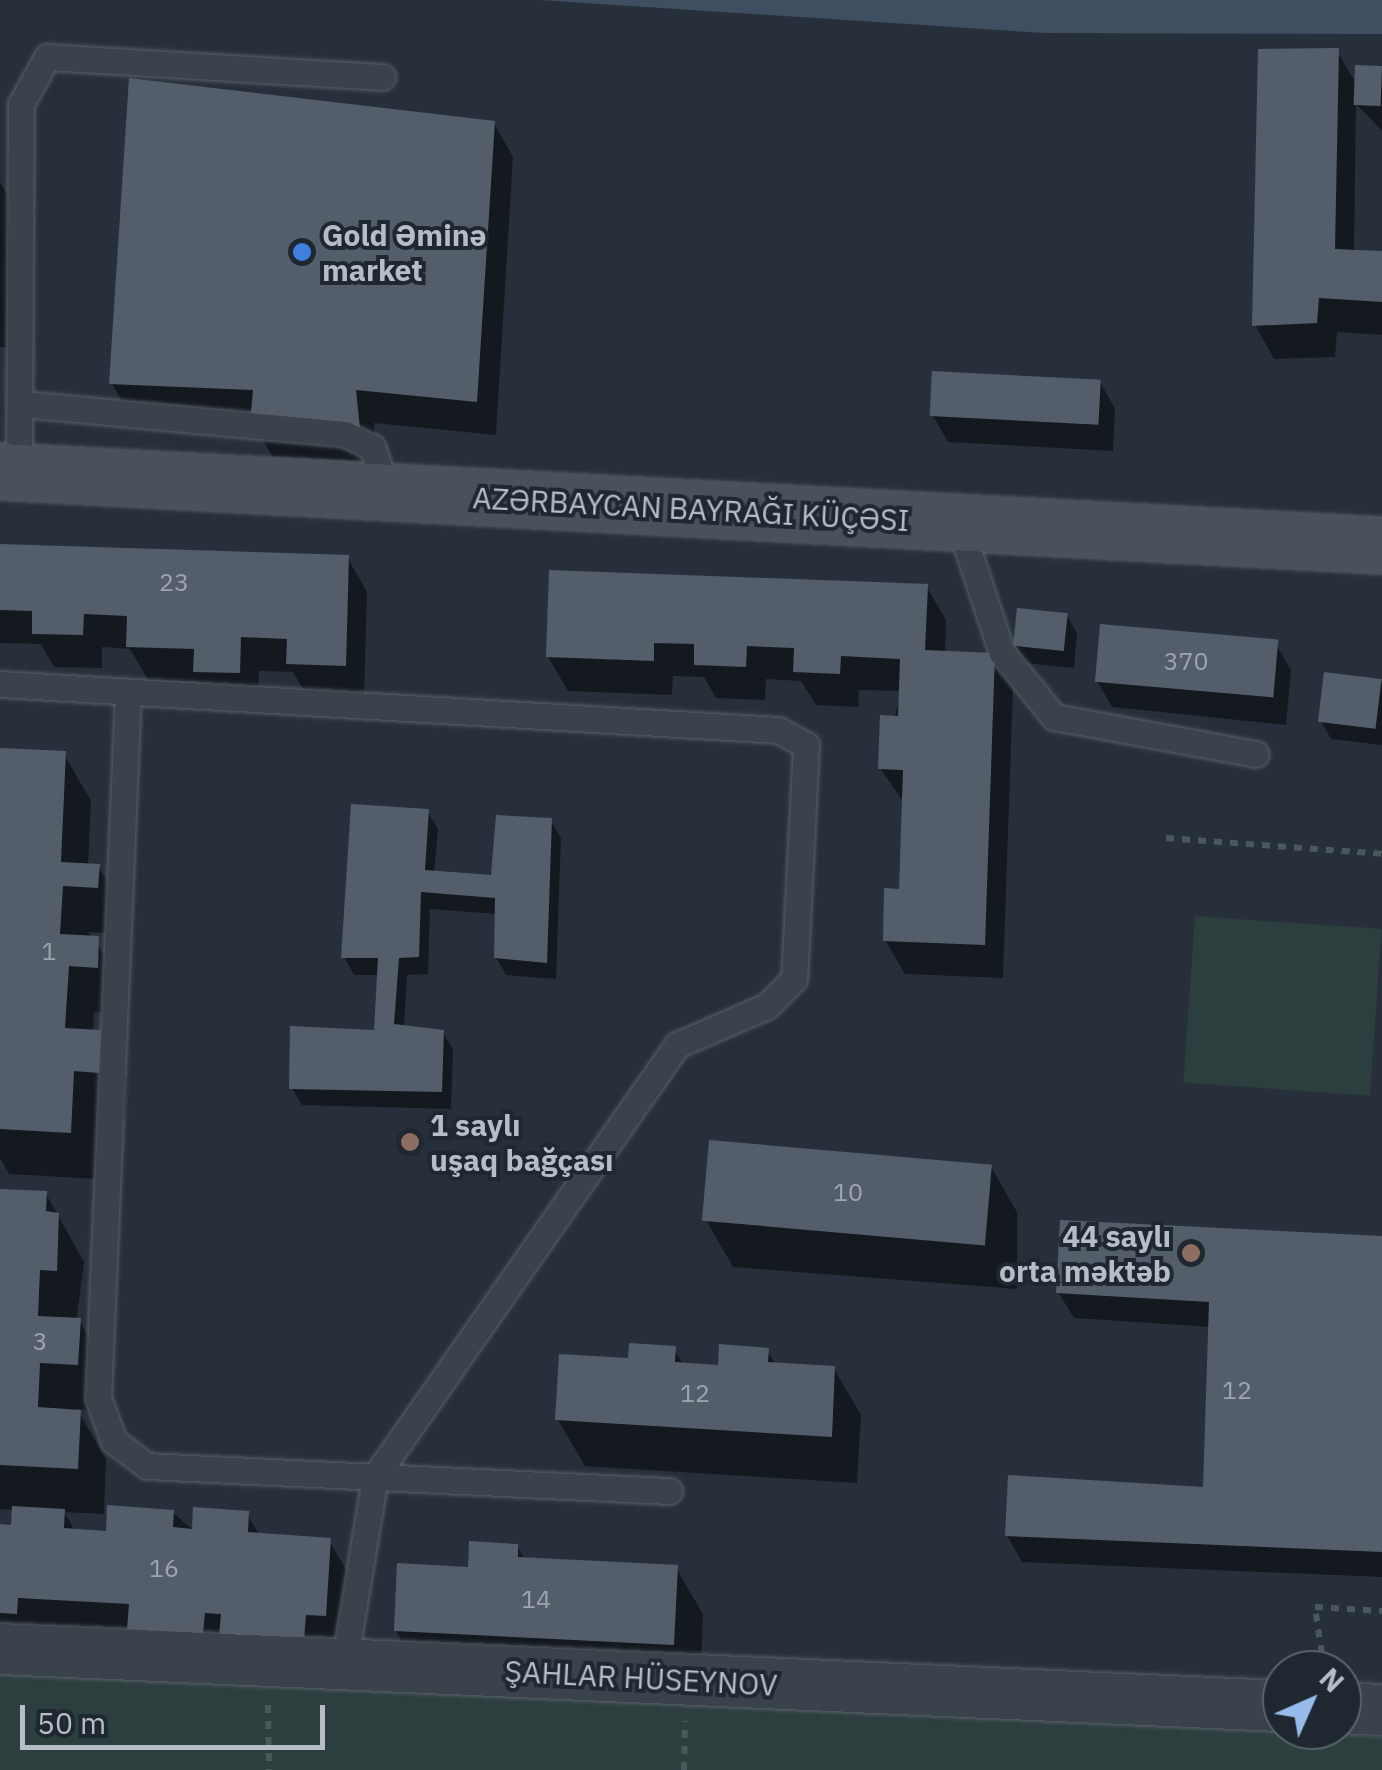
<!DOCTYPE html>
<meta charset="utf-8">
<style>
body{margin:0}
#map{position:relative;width:1382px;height:1770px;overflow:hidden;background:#27303a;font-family:"IBM Plex Sans",sans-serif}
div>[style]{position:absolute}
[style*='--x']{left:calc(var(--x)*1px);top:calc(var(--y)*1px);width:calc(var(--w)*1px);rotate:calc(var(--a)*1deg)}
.green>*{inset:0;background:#2c3e3d;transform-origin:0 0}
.water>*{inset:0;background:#3f4f61}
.shadow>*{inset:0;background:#0007}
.building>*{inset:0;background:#545e6a;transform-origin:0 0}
.path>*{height:6px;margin-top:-3px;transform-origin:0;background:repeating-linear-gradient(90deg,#49595b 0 8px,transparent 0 16px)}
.roads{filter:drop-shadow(0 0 2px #586069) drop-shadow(0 0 2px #586069)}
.lane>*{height:25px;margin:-12.5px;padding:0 12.5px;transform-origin:12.5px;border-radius:12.5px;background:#3a424b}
.street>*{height:50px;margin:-25px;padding:0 25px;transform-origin:25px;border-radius:25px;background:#3a424b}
.secondary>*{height:55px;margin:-27.5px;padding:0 27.5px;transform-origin:27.5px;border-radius:27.5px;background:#49515d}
.dots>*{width:28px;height:28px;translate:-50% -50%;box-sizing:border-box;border:5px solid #1f2730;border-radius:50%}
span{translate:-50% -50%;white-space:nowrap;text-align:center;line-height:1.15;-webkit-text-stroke:8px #1f2730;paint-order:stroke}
.number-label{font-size:25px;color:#9ea5af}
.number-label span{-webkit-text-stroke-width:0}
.poi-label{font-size:30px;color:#b6bdc6;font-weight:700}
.left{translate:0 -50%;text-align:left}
.right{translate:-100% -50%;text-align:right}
.street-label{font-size:30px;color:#b6bdc6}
.north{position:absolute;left:1262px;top:1650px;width:100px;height:100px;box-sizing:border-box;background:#1f2730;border:2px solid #5b636c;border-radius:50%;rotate:45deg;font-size:28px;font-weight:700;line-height:40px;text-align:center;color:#b6bdc6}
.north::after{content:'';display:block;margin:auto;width:35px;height:45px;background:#97bbea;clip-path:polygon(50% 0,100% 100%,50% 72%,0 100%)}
.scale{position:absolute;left:20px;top:1705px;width:305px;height:45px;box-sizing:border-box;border:5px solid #b6bdc6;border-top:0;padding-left:12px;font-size:30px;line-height:35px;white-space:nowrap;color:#b6bdc6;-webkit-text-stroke:8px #1f2730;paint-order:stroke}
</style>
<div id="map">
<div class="green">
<i style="left:1195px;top:916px;width:187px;height:167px;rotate:4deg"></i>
<i style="clip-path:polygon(0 1661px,1382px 1737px,1382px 1770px,0 1770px)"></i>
</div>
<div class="water">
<i style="clip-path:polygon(540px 0,1382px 0,1382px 34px,1044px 33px)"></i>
</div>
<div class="shadow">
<i style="clip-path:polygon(1337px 51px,1357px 85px,1382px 69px,1382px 131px,1356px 104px,1354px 252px,1382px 253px,1382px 335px,1337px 332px,1335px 357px,1274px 359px,1255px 325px)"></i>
<i style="clip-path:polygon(494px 123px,513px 157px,496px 435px,374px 423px,378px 462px,272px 456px,253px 423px,132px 418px,112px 384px)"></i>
<i style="clip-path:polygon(0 182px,14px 206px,10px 348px,0 347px)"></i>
<i style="clip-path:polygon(1100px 382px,1115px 409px,1113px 451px,948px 442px,933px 416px)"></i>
<i style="clip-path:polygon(0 546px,347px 557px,367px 592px,364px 700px,308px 698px,293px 672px,259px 671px,258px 707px,215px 705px,201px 682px,148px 680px,130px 649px,102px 647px,102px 668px,54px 667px,41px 644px,0 643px)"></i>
<i style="clip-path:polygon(926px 586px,946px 620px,945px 653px,993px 655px,1013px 689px,1003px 978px,905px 974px,885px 940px,901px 892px,904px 803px,880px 768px,902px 691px,859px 690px,858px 707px,816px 705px,801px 681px,766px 679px,765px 700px,716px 698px,704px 677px,673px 676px,672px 695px,568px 691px,548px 657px)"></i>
<i style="clip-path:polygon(1067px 616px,1077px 633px,1074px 668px,1026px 663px,1016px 646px)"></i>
<i style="clip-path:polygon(1276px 644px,1291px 670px,1286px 725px,1112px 707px,1097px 681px)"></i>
<i style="clip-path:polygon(1382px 681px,1382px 745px,1331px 739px,1321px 721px)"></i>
<i style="clip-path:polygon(0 750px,64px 754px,91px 801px,88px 866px,98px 866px,125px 913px,124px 934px,88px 932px,125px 985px,124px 1014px,94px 1012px,93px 1032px,127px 1079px,125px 1119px,100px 1117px,97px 1179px,9px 1174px,0 1158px)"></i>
<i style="clip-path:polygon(428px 812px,438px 829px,434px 874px,493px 878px,551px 821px,561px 838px,556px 979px,506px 975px,496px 958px,497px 914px,430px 909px,428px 974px,407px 975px,404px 1027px,443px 1032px,453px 1050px,451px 1109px,302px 1105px,292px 1088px,377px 1032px,379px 975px,354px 975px,344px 957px)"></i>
<i style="clip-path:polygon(990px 1165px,1017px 1212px,1017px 1289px,733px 1267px,706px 1220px)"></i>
<i style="clip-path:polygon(0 1191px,46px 1194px,84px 1262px,77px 1316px,106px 1367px,104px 1411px,77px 1409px,106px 1459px,104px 1514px,64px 1512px,75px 1531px,108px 1533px,172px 1512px,194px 1531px,247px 1514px,260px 1536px,329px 1540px,356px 1587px,352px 1662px,0 1657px,0 1526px,13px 1527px,14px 1510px,0 1509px)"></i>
<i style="clip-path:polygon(1382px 1239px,1382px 1577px,1022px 1562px,1007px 1536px,1206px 1489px,1211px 1327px,1074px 1318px,1058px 1292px)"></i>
<i style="clip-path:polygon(674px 1349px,684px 1366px,720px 1368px,767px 1350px,776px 1365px,834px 1369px,861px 1415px,857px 1483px,585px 1466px,558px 1420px,630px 1361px)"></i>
<i style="clip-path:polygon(517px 1546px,525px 1560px,676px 1568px,703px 1614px,700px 1691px,423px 1677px,396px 1631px,470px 1569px)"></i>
</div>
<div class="building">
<i style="clip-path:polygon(1339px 48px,1335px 249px,1382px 251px,1382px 302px,1319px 298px,1317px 323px,1252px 326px,1258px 49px)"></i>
<i style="left:1355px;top:65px;width:27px;height:40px;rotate:2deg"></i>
<i style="clip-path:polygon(129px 78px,495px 121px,477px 402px,356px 390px,360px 429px,250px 423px,253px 390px,109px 384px)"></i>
<i style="left:932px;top:371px;width:169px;height:45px;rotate:3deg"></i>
<i style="clip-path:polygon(0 544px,349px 555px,346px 666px,286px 664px,287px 639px,241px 637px,240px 673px,193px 672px,194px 649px,126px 647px,127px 616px,84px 614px,83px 635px,32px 634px,32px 611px,0 610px)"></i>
<i style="clip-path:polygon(549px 570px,928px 584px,925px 650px,995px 653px,985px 945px,883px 941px,884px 888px,899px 889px,903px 770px,878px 769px,880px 715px,898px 716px,900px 659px,841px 656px,840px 674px,793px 672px,794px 648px,747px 646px,746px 667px,694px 665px,694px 644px,654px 643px,654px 661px,546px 657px)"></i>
<i style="left:1017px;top:608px;width:51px;height:38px;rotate:6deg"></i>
<i style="left:1100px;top:624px;width:179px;height:58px;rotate:5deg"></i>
<i style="left:1324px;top:672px;width:58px;height:50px;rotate:7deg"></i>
<i style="clip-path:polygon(0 748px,66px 751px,61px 862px,100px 864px,98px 888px,63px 886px,60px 934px,99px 936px,98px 968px,69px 966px,65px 1028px,101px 1030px,99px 1073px,74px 1071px,71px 1133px,0 1129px)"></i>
<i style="clip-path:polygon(351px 804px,429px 809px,425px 870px,491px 875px,496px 815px,552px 818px,547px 963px,494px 958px,495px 898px,421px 892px,419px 957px,399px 958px,394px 1024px,444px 1030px,442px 1092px,289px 1089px,290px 1026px,374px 1030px,378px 958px,341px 958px)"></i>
<i style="left:709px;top:1140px;width:284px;height:81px;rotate:5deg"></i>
<i style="clip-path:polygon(0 1189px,47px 1191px,46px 1211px,59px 1213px,57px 1271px,40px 1270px,38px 1316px,81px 1318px,78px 1365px,40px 1363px,38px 1407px,81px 1410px,78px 1469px,0 1465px)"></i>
<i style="clip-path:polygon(1060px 1220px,1382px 1236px,1382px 1552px,1005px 1536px,1008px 1475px,1203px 1487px,1209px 1302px,1056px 1293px)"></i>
<i style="clip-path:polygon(629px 1343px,676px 1346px,675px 1362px,718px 1365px,719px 1344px,769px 1348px,768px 1362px,835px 1366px,832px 1437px,555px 1420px,559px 1354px,628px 1358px)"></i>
<i style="clip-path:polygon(107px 1505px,174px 1510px,173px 1527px,192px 1529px,193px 1507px,249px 1511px,248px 1532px,331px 1538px,326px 1616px,306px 1615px,304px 1640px,219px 1635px,221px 1614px,205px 1613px,203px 1633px,127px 1629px,129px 1604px,18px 1598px,17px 1614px,0 1613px,0 1524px,11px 1525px,12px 1506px,65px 1509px,64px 1528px,106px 1531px)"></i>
<i style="clip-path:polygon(469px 1541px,518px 1544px,518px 1557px,678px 1565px,674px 1645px,394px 1631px,397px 1563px,468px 1567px)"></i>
</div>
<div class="path">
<i style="--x:1166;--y:838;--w:217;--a:4.2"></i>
<i style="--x:1324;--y:1669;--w:63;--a:-98.3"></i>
<i style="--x:1315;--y:1607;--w:67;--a:3.4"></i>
<i style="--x:268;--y:1705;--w:65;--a:89.1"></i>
<i style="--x:684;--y:1770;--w:49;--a:-88.8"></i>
</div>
<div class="roads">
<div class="lane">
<i style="--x:22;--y:404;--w:324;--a:5.3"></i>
<i style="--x:345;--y:434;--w:30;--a:26"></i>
<i style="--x:372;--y:447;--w:48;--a:70.4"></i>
<i style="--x:19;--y:471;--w:367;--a:-89.7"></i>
<i style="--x:21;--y:104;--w:54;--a:-61"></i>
<i style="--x:47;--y:57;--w:336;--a:3.4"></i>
<i style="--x:959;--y:523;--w:137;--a:71.7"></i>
<i style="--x:1002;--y:653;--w:82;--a:50.9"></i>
<i style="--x:1054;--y:717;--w:205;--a:10.4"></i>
<i style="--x:0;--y:684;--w:779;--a:3.38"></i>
<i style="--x:778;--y:730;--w:32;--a:28"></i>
<i style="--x:806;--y:745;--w:234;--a:92.9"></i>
<i style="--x:794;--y:979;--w:38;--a:135"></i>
<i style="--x:767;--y:1006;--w:98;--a:156.6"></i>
<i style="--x:677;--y:1045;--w:527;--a:124.96"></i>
<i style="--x:375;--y:1477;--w:190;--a:99.4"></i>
<i style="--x:128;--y:692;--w:707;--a:92.43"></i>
<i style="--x:98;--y:1398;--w:46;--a:69.6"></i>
<i style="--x:114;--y:1441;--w:41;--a:37.1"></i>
<i style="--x:147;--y:1466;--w:523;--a:2.74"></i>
</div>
<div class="street">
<i style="--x:0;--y:1649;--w:1283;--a:2.55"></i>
<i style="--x:1342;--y:1708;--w:40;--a:2.9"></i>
</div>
<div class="secondary">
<i style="--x:0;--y:471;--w:1384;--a:3.07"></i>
</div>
</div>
<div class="dots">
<i style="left:302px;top:252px;background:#3f7fe0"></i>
<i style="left:410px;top:1142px;background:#8d6e63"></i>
<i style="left:1191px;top:1253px;background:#8d6e63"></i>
</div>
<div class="number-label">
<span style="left:174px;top:582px">23</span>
<span style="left:1186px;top:661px">370</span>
<span style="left:49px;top:951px">1</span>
<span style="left:848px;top:1192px">10</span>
<span style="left:40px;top:1341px">3</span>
<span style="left:1237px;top:1390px">12</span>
<span style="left:695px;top:1393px">12</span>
<span style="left:164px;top:1568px">16</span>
<span style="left:536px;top:1599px">14</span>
</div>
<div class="poi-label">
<span class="left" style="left:322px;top:252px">Gold Əminə<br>market</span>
<span class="left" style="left:430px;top:1142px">1 saylı<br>uşaq bağçası</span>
<span class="right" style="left:1171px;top:1253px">44 saylı<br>orta məktəb</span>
</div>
<div class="street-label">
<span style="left:691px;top:509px;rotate:3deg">AZƏRBAYCAN BAYRAĞI KÜÇƏSI</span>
<span style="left:641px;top:1678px;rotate:3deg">ŞAHLAR HÜSEYNOV</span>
</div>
<div class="north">N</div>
<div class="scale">50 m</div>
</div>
